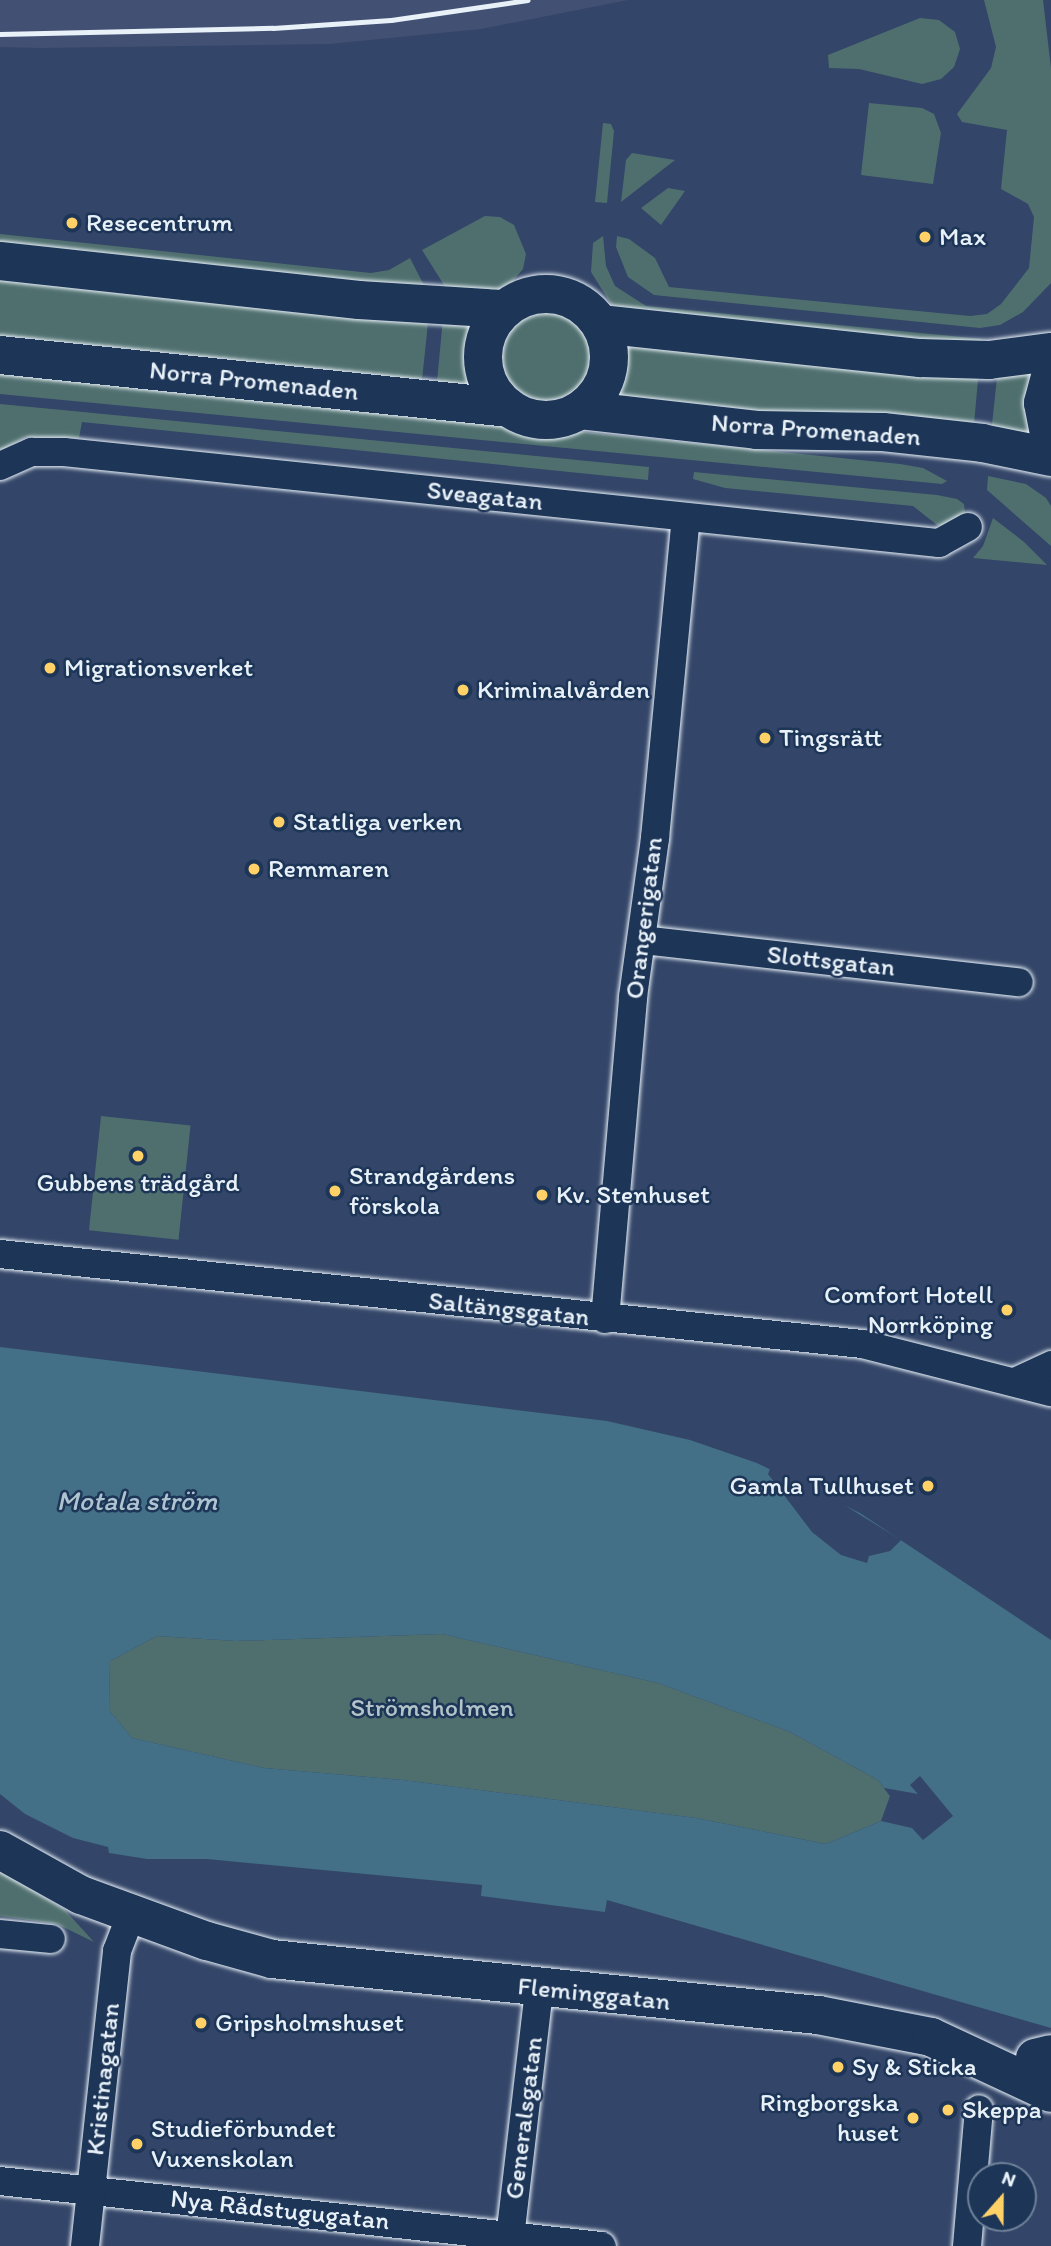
<!DOCTYPE html>
<meta charset="utf-8">
<style>
body{margin:0}
#map{position:relative;width:1051px;height:2246px;overflow:hidden;background:#334568;font-family:Itim,sans-serif}
div>[style]{position:absolute}
[style*='--x']{left:calc(var(--x)*1px);top:calc(var(--y)*1px);width:calc(var(--w)*1px);rotate:calc(var(--a)*1deg)}
.built>*{inset:0;background:#425074}
.green>*{inset:0;background:#4f6f6e;transform-origin:0 0}
.round{border-radius:50%}
.water>*{inset:0;background:#436f87}
.pier>*{inset:0;background:#334568}
.roads{filter:drop-shadow(0 0 2px #e8f1f8) drop-shadow(0 0 2px #e8f1f8)}
.street>*{height:28px;margin:-14px;padding:0 14px;transform-origin:14px;border-radius:14px;background:#1d3557}
.secondary>*{height:38px;margin:-19px;padding:0 19px;transform-origin:19px;border-radius:19px;background:#1d3557}
.secondary>.ring{margin:-19px;padding:0;box-sizing:content-box;background:none;border:38px solid #1d3557;border-radius:50%}
.rail>*{height:5px;margin:-2.5px;padding:0 2.5px;transform-origin:2.5px;border-radius:2.5px;background:#e8f1f8}
.dots>*{width:19px;height:19px;translate:-50% -50%;box-sizing:border-box;border:4px solid #1d3557;border-radius:50%}
span{translate:-50% -50%;white-space:nowrap;text-align:center;line-height:1.15;-webkit-text-stroke:5px #1d3557;paint-order:stroke}
.poi-label{font-size:26px;color:#e8f1f8}
.left{translate:0 -50%;text-align:left}
.right{translate:-100% -50%;text-align:right}
.street-label{font-size:26px;color:#e8f1f8}
.park-label{font-size:26px;color:#b2c4c8}
.water-label{font-size:28px;color:#aec4d0;font-style:italic}
.north{position:absolute;left:967px;top:2162px;width:70px;height:70px;box-sizing:border-box;background:#1d3557;border:2px solid #6e8097;border-radius:50%;rotate:21deg;font-size:19px;font-weight:700;line-height:28px;text-align:center;color:#e8f1f8}
.north::after{content:'';display:block;margin:auto;width:24px;height:32px;background:#ffd166;clip-path:polygon(50% 0,100% 100%,50% 72%,0 100%)}
</style>
<div id="map">
<div class="built">
<i style="clip-path:polygon(0 0,628px 0,481px 29px,329px 44px,40px 48px,0 47px)"></i>
</div>
<div class="green">
<i style="clip-path:polygon(984px 0,1043px 0,1051px 68px,1051px 283px,1023px 312px,1000px 325px,980px 328px,654px 295px,628px 277px,616px 247px,617px 236px,629px 239px,655px 258px,669px 287px,970px 316px,987px 314px,1001px 304px,1029px 268px,1034px 217px,1028px 204px,1001px 189px,1007px 130px,962px 122px,957px 114px,991px 68px,996px 47px)"></i>
<i style="clip-path:polygon(920px 18px,939px 20px,955px 32px,960px 49px,954px 67px,941px 79px,922px 84px,859px 69px,829px 68px,828px 55px)"></i>
<i style="clip-path:polygon(869px 103px,922px 108px,934px 114px,941px 133px,933px 184px,861px 175px)"></i>
<i style="clip-path:polygon(603px 123px,611px 124px,614px 131px,607px 203px,595px 202px)"></i>
<i style="clip-path:polygon(632px 153px,675px 160px,621px 202px,626px 160px)"></i>
<i style="clip-path:polygon(668px 188px,685px 191px,661px 225px,641px 208px)"></i>
<i style="clip-path:polygon(485px 216px,500px 217px,514px 225px,526px 254px,523px 269px,505px 290px,445px 298px,444px 285px,422px 250px)"></i>
<i style="clip-path:polygon(0 234px,371px 273px,389px 270px,410px 258px,430px 297px,0 254px)"></i>
<i style="clip-path:polygon(603px 236px,606px 266px,615px 286px,646px 306px,982px 339px,981px 351px,634px 315px,611px 304px,591px 272px,593px 243px)"></i>
<i style="left:0;top:272px;width:431px;height:63px;rotate:6deg"></i>
<i class="round" style="left:502px;top:313px;width:90px;height:90px"></i>
<i style="clip-path:polygon(443px 318px,480px 321px,468px 344px,470px 384px,437px 382px)"></i>
<i style="clip-path:polygon(626px 344px,979px 369px,973px 435px,613px 400px,627px 370px)"></i>
<i style="clip-path:polygon(1035px 363px,1029px 436px,991px 434px,998px 368px)"></i>
<i style="clip-path:polygon(0 373px,900px 464px,923px 468px,947px 481px,942px 484px,0 394px)"></i>
<i style="clip-path:polygon(0 404px,649px 467px,648px 480px,82px 422px,79px 438px,26px 437px,0 451px)"></i>
<i style="clip-path:polygon(694px 472px,937px 495px,957px 499px,964px 504px,965px 514px,947px 527px,937px 525px,913px 506px,725px 488px,693px 479px)"></i>
<i style="clip-path:polygon(988px 476px,1026px 484px,1046px 498px,1051px 506px,1051px 546px,987px 490px)"></i>
<i style="clip-path:polygon(993px 518px,1024px 542px,1047px 565px,973px 558px,983px 546px)"></i>
<i style="left:101px;top:1116px;width:90px;height:115px;rotate:6deg"></i>
<i style="clip-path:polygon(442px 1634px,658px 1683px,790px 1732px,878px 1780px,890px 1796px,887px 1810px,881px 1821px,826px 1844px,696px 1818px,403px 1780px,264px 1768px,132px 1738px,109px 1710px,110px 1661px,157px 1636px,236px 1641px)"></i>
<i style="clip-path:polygon(0 1871px,64px 1909px,94px 1942px,57px 1924px,0 1916px)"></i>
</div>
<div class="water">
<i style="clip-path:polygon(evenodd,0 1347px,607px 1421px,690px 1440px,757px 1463px,860px 1513px,1051px 1640px,1051px 2028px,607px 1900px,605px 1912px,481px 1896px,482px 1885px,207px 1859px,147px 1859px,109px 1853px,108px 1847px,73px 1838px,25px 1814px,0 1794px,0 1347px,442px 1634px,658px 1683px,790px 1732px,878px 1780px,890px 1796px,887px 1810px,881px 1821px,826px 1844px,696px 1818px,403px 1780px,264px 1768px,132px 1738px,109px 1710px,110px 1661px,157px 1636px,236px 1641px,442px 1634px)"></i>
</div>
<div class="pier">
<i style="clip-path:polygon(770px 1469px,818px 1489px,901px 1540px,890px 1551px,869px 1556px,867px 1563px,841px 1555px,812px 1532px,768px 1474px)"></i>
<i style="clip-path:polygon(920px 1776px,953px 1816px,923px 1840px,912px 1828px,881px 1821px,890px 1796px,884px 1788px,918px 1794px,910px 1785px)"></i>
</div>
<div class="roads">
<div class="street">
<i style="--x:0;--y:466;--w:35;--a:-24"></i>
<i style="--x:32;--y:452;--w:32;--a:0"></i>
<i style="--x:64;--y:452;--w:880;--a:5.94"></i>
<i style="--x:939;--y:543;--w:33;--a:-29"></i>
<i style="--x:642;--y:940;--w:379;--a:6.4"></i>
<i style="--x:0;--y:1254;--w:867;--a:5.96"></i>
<i style="--x:862;--y:1344;--w:195;--a:14.3"></i>
<i style="--x:605;--y:1319;--w:323;--a:-85"></i>
<i style="--x:633;--y:997;--w:161;--a:-82.1"></i>
<i style="--x:655;--y:838;--w:322;--a:-84.5"></i>
<i style="--x:1015;--y:1382;--w:40;--a:-25"></i>
<i style="--x:0;--y:1934;--w:51;--a:5.6"></i>
<i style="--x:0;--y:2181;--w:605;--a:6.17"></i>
<i style="--x:85;--y:2246;--w:297;--a:-83.8"></i>
<i style="--x:117;--y:1951;--w:40;--a:-69"></i>
<i style="--x:509;--y:2246;--w:259;--a:-83.3"></i>
<i style="--x:967;--y:2246;--w:137;--a:-85"></i>
</div>
<div class="secondary">
<i style="--x:0;--y:261;--w:361;--a:6.2"></i>
<i style="--x:359;--y:300;--w:144;--a:3.6"></i>
<i class="ring" style="left:483px;top:294px;width:88px;height:88px"></i>
<i style="--x:600;--y:324;--w:322;--a:6.1"></i>
<i style="--x:920;--y:358;--w:69;--a:1.7"></i>
<i style="--x:989;--y:360;--w:63;--a:-7.4"></i>
<i style="--x:0;--y:355;--w:512;--a:5.94"></i>
<i style="--x:1051;--y:373;--w:31;--a:105"></i>
<i style="--x:1043;--y:403;--w:42;--a:79"></i>
<i style="--x:580;--y:410;--w:178;--a:6.4"></i>
<i style="--x:757;--y:430;--w:126;--a:0.9"></i>
<i style="--x:883;--y:432;--w:100;--a:6.3"></i>
<i style="--x:982;--y:443;--w:70;--a:11.5"></i>
<i style="--x:0;--y:1850;--w:93;--a:29.1"></i>
<i style="--x:81;--y:1895;--w:134;--a:20.1"></i>
<i style="--x:207;--y:1941;--w:67;--a:15.5"></i>
<i style="--x:272;--y:1959;--w:549;--a:5.86"></i>
<i style="--x:818;--y:2015;--w:115;--a:11"></i>
<i style="--x:931;--y:2037;--w:132;--a:25"></i>
<i style="--x:1035;--y:2058;--w:16;--a:-14"></i>
</div>
</div>
<div class="rail">
<i style="--x:0;--y:34;--w:273;--a:-1.3"></i>
<i style="--x:273;--y:28;--w:118;--a:-3.9"></i>
<i style="--x:391;--y:20;--w:138;--a:-8.3"></i>
</div>
<div class="dots">
<i style="left:72px;top:223px;background:#ffd166"></i>
<i style="left:925px;top:237px;background:#ffd166"></i>
<i style="left:50px;top:668px;background:#ffd166"></i>
<i style="left:463px;top:690px;background:#ffd166"></i>
<i style="left:765px;top:738px;background:#ffd166"></i>
<i style="left:279px;top:822px;background:#ffd166"></i>
<i style="left:254px;top:869px;background:#ffd166"></i>
<i style="left:138px;top:1156px;background:#ffd166"></i>
<i style="left:335px;top:1191px;background:#ffd166"></i>
<i style="left:542px;top:1195px;background:#ffd166"></i>
<i style="left:1007px;top:1310px;background:#ffd166"></i>
<i style="left:928px;top:1486px;background:#ffd166"></i>
<i style="left:201px;top:2023px;background:#ffd166"></i>
<i style="left:838px;top:2067px;background:#ffd166"></i>
<i style="left:948px;top:2110px;background:#ffd166"></i>
<i style="left:913px;top:2118px;background:#ffd166"></i>
<i style="left:137px;top:2144px;background:#ffd166"></i>
</div>
<div class="poi-label">
<span class="left" style="left:86px;top:223px">Resecentrum</span>
<span class="left" style="left:939px;top:237px">Max</span>
<span class="left" style="left:64px;top:668px">Migrationsverket</span>
<span class="left" style="left:477px;top:690px">Kriminalvården</span>
<span class="left" style="left:779px;top:738px">Tingsrätt</span>
<span class="left" style="left:293px;top:822px">Statliga verken</span>
<span class="left" style="left:268px;top:869px">Remmaren</span>
<span class="left" style="left:349px;top:1191px">Strandgårdens<br>förskola</span>
<span style="left:138px;top:1183px">Gubbens trädgård</span>
<span class="left" style="left:556px;top:1195px">Kv. Stenhuset</span>
<span class="right" style="left:993px;top:1310px">Comfort Hotell<br>Norrköping</span>
<span class="right" style="left:914px;top:1486px">Gamla Tullhuset</span>
<span class="left" style="left:215px;top:2023px">Gripsholmshuset</span>
<span class="left" style="left:852px;top:2067px">Sy &amp; Sticka</span>
<span class="right" style="left:899px;top:2118px">Ringborgska<br>huset</span>
<span class="left" style="left:962px;top:2110px">Skeppa</span>
<span class="left" style="left:151px;top:2144px">Studieförbundet<br>Vuxenskolan</span>
</div>
<div class="street-label">
<span style="left:254px;top:381px;rotate:6deg">Norra Promenaden</span>
<span style="left:816px;top:430px;rotate:4deg">Norra Promenaden</span>
<span style="left:485px;top:496px;rotate:6deg">Sveagatan</span>
<span style="left:644px;top:918px;rotate:-83deg">Orangerigatan</span>
<span style="left:831px;top:961px;rotate:6deg">Slottsgatan</span>
<span style="left:509px;top:1309px;rotate:6deg">Saltängsgatan</span>
<span style="left:594px;top:1994px;rotate:6deg">Fleminggatan</span>
<span style="left:103px;top:2079px;rotate:-84deg">Kristinagatan</span>
<span style="left:524px;top:2118px;rotate:-83deg">Generalsgatan</span>
<span style="left:280px;top:2210px;rotate:6deg">Nya Rådstugugatan</span>
</div>
<div class="park-label">
<span style="left:432px;top:1708px">Strömsholmen</span>
</div>
<div class="water-label">
<span style="left:137px;top:1500px">Motala ström</span>
</div>
<div class="north">N</div>
</div>
